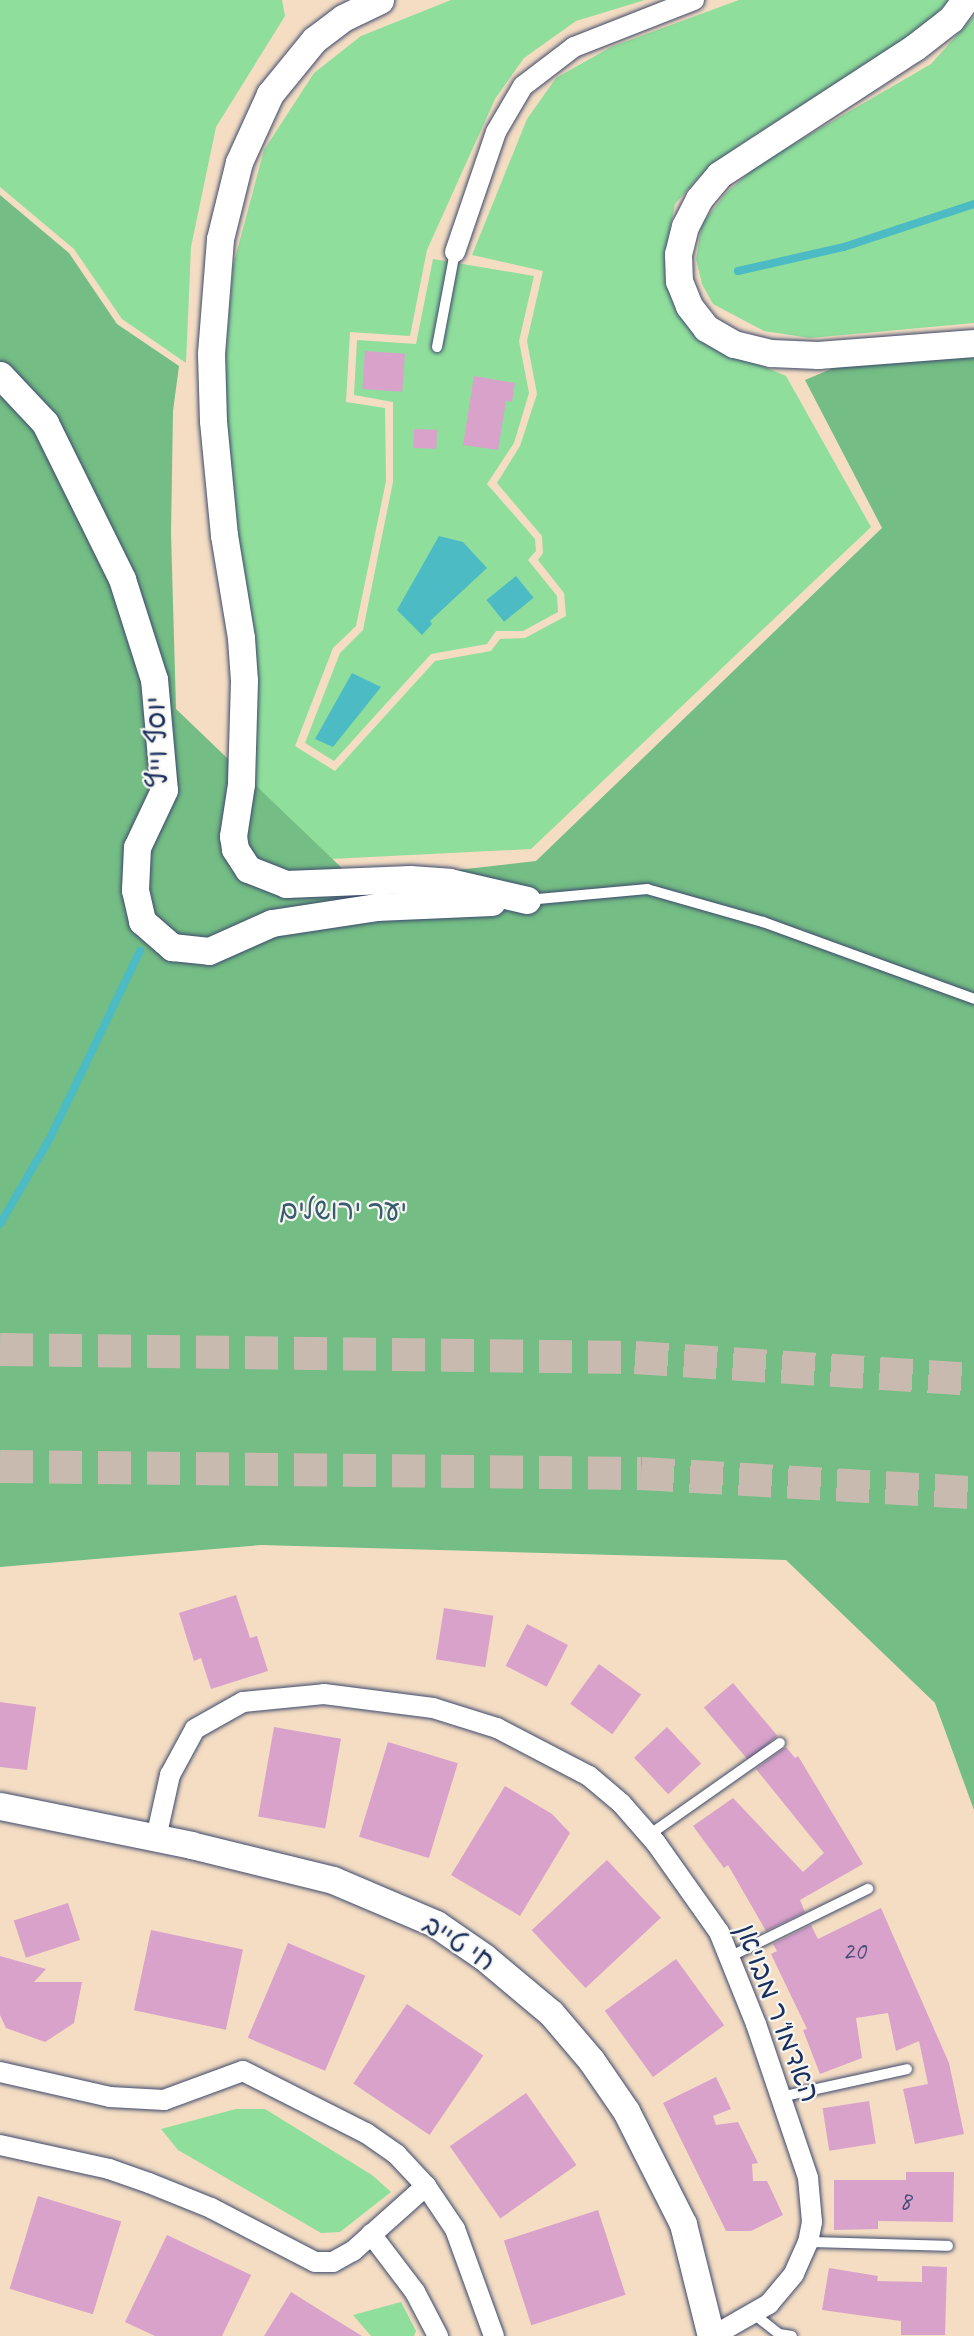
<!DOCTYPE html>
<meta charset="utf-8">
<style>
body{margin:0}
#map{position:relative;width:974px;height:2336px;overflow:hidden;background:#f4ddc3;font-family:Caveat,"Playpen Sans Hebrew",sans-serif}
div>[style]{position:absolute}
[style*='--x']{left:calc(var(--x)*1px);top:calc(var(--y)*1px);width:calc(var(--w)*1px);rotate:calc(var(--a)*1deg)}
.green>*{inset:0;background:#90de9c}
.forest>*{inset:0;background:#74bd84}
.water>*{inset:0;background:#4dbbc3;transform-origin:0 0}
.stream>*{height:8px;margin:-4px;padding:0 4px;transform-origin:4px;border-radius:4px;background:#4dbbc3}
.building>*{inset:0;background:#d8a2ca;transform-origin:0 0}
.highway-tunnel>*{height:33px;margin-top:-16.5px;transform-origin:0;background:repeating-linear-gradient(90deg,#c9baaf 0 33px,transparent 0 49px)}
.roads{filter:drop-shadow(0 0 2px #3c496d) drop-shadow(0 0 2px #3c496d)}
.lane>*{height:10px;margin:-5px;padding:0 5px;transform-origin:5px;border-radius:5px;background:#fff}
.street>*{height:20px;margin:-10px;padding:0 10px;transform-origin:10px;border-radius:10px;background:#fff}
.secondary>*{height:27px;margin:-13.5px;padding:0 13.5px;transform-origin:13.5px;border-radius:13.5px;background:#fff}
span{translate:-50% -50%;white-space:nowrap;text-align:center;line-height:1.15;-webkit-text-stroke:4.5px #f6f6f2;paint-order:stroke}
.number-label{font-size:26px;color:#4a4c79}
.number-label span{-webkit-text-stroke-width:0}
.street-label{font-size:28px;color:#1b2f5e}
.park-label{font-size:28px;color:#385b6e}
</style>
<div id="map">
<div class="green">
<i style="clip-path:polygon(0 0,282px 0,285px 16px,216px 127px,191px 247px,186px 363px,122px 319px,74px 249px,0 187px)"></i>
<i style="clip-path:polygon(451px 0,645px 0,576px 21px,524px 58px,495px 99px,427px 250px,410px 336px,350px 332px,346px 402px,385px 408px,386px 481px,356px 626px,333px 648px,295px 746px,335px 771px,435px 661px,491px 651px,500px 639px,525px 638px,566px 616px,564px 593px,538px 560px,543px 553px,542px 536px,497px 483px,520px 446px,537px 394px,527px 341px,543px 271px,472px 255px,527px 119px,556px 78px,611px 47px,739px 0,950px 0,922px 28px,741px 144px,702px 174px,675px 204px,666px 251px,720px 348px,786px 376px,871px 527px,531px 849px,271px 862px,237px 790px,221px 414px,233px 266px,264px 150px,314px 73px,361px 36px)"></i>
<i style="clip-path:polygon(974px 16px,974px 323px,810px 338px,764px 331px,713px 304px,702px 284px,696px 259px,702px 224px,726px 193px,759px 164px,931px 64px)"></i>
<i style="clip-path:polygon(433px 259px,534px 276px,519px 341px,529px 393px,514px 443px,487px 484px,535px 539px,536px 551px,528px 560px,557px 596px,558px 612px,523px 631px,496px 631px,487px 644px,431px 654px,334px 761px,305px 743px,340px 653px,363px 630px,393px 482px,393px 402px,354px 395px,357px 340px,416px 344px)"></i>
<i style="clip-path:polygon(236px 2109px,265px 2109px,372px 2175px,391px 2192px,340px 2232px,321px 2233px,178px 2150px,161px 2129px)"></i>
<i style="clip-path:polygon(401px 2302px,416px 2331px,414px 2336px,371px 2336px,353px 2315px)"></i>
</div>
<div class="forest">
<i style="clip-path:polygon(0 195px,69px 253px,117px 324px,179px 366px,173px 411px,171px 533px,176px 709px,345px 871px,405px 876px,536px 861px,882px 528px,805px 380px,855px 359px,974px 351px,974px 1810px,935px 1703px,786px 1560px,261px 1545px,0 1567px)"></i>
</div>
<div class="water">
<i style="clip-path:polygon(439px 536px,463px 542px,487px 568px,430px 621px,432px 624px,422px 635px,397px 610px)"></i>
<i style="left:516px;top:576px;width:28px;height:38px;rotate:51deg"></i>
<i style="clip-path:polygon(352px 673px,381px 687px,333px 747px,315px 739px)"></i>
</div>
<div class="stream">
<i style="--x:738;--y:271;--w:109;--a:-12.8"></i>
<i style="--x:844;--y:247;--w:137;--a:-18.3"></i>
<i style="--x:0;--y:1224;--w:99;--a:-59.8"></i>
<i style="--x:50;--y:1138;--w:208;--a:-64.3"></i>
</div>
<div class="building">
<i style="left:365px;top:351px;width:40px;height:38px;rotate:4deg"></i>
<i style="clip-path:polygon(474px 376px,515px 383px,512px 402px,506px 401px,498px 450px,463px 445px)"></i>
<i style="left:414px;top:429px;width:23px;height:19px;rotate:2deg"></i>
<i style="clip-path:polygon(236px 1595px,250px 1638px,257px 1636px,268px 1671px,211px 1689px,201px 1658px,194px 1661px,179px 1613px)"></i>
<i style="left:444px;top:1608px;width:50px;height:52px;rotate:9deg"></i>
<i style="left:527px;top:1624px;width:46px;height:47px;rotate:27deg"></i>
<i style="left:599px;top:1664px;width:52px;height:49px;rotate:36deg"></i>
<i style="left:733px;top:1683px;width:69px;height:38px;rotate:50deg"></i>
<i style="clip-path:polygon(0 1702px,36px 1707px,27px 1770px,0 1767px)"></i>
<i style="left:274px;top:1727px;width:68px;height:91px;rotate:10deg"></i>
<i style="left:667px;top:1727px;width:50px;height:45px;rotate:47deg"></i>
<i style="left:388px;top:1742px;width:73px;height:99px;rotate:17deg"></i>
<i style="clip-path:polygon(786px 1747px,795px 1758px,798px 1756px,863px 1864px,800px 1900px,805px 1912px,766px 1931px,728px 1865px,724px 1868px,693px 1826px,733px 1798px,803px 1872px,824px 1853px,756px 1769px)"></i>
<i style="clip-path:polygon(505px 1786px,552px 1814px,570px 1833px,520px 1916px,451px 1875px)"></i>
<i style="left:607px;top:1860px;width:79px;height:103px;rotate:47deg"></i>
<i style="left:68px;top:1903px;width:39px;height:57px;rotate:72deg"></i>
<i style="clip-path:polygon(881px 1908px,949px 2063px,964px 2134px,915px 2144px,903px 2089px,928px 2084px,919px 2041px,896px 2051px,888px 2013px,856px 2018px,862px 2058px,820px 2074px,803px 2030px,807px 2029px,771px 1954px,777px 1951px,773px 1944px,811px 1925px,818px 1939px)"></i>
<i style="left:151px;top:1930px;width:94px;height:82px;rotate:12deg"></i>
<i style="left:288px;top:1943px;width:84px;height:103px;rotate:23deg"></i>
<i style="clip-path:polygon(0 1956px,46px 1969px,34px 1982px,82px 1982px,74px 2023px,45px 2042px,6px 2028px,0 2015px)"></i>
<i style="left:676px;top:1959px;width:82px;height:88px;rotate:54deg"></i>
<i style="left:407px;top:2004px;width:92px;height:96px;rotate:34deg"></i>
<i style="clip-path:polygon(716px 2077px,731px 2109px,713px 2116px,716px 2125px,738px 2122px,758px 2163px,752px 2164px,753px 2181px,767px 2181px,783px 2215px,751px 2231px,726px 2231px,663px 2103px)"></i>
<i style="left:526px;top:2093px;width:88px;height:93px;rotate:55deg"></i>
<i style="left:869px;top:2101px;width:43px;height:47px;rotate:81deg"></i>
<i style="clip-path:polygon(906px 2172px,954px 2172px,953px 2222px,878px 2221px,878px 2229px,834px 2230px,834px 2180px,906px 2180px)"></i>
<i style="left:38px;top:2196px;width:87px;height:97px;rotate:17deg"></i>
<i style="left:598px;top:2210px;width:89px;height:99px;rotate:72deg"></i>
<i style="clip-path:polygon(167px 2235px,251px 2275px,222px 2336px,155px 2336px,125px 2322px)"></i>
<i style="clip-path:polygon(922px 2266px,947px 2267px,945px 2335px,901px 2335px,901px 2321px,822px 2310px,829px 2268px,878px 2276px,877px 2281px,922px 2282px)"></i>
<i style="clip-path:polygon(291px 2292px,323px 2312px,362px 2336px,264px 2336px)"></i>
</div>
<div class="highway-tunnel">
<i style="--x:0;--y:1349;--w:635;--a:0.72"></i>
<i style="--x:635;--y:1357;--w:340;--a:3.7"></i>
<i style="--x:0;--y:1466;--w:641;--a:0.63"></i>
<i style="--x:641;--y:1473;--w:334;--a:3.3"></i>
</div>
<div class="roads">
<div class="lane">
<i style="--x:437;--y:347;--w:97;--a:-79.3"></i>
<i style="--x:527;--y:900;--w:121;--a:-5.2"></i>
<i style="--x:647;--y:889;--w:121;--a:15.9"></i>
<i style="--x:763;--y:922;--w:225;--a:20"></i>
<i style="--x:649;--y:1835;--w:160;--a:-35.1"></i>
<i style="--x:729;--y:1957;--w:155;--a:-26.1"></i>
<i style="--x:780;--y:2097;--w:130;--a:-12.4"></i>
<i style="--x:808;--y:2242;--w:140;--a:1.6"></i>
<i style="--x:755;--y:2315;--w:31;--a:38"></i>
<i style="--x:779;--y:2334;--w:13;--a:9"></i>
</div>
<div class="street">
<i style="--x:455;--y:252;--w:127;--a:-71.1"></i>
<i style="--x:496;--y:132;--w:53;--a:-59.6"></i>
<i style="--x:523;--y:86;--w:64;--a:-37.4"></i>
<i style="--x:574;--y:47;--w:129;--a:-21.4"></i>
<i style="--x:156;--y:1838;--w:65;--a:-77.5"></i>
<i style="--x:170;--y:1775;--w:52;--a:-61.5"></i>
<i style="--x:195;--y:1729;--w:55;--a:-29.4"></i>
<i style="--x:243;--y:1702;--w:81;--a:-5.6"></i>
<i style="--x:324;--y:1694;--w:110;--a:7.3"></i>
<i style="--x:433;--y:1708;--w:67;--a:17.4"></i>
<i style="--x:497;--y:1728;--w:104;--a:27.6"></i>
<i style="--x:589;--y:1776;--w:42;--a:40.2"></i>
<i style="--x:621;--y:1803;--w:53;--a:48.8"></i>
<i style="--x:656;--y:1843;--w:109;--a:54.7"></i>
<i style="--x:719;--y:1932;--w:99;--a:68.1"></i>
<i style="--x:756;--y:2024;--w:163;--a:71.3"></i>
<i style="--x:808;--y:2178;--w:44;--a:84.8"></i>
<i style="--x:812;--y:2222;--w:20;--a:101"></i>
<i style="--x:808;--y:2242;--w:35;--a:114"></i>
<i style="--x:794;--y:2274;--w:39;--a:130"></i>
<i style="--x:769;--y:2304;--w:64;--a:150.3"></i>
<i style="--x:0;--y:2072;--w:113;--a:12.8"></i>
<i style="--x:110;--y:2097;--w:54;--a:3.2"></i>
<i style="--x:164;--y:2100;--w:84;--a:-20.2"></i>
<i style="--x:243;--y:2071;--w:138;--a:26.8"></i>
<i style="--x:366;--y:2133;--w:38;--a:35"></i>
<i style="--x:397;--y:2155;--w:42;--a:46.9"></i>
<i style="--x:0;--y:2145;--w:112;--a:12.4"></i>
<i style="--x:109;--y:2169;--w:42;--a:19.3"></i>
<i style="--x:149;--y:2183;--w:67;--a:22"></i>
<i style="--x:211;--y:2208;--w:117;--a:27.4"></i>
<i style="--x:315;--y:2262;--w:18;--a:0"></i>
<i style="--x:333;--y:2262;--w:23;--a:-29"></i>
<i style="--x:353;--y:2251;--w:98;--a:-41.7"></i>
<i style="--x:426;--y:2186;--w:52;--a:56"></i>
<i style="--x:455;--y:2229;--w:114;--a:70"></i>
<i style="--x:371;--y:2234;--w:73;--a:52.8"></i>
<i style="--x:415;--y:2292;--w:50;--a:62.4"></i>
</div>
<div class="secondary">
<i style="--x:380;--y:0;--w:41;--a:154.1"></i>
<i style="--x:343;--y:18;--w:36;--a:143"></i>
<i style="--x:314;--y:40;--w:70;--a:129.2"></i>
<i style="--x:270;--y:94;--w:75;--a:114.5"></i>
<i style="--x:239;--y:162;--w:79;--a:103.9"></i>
<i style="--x:220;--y:239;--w:115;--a:94.5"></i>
<i style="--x:211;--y:354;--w:67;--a:88.3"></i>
<i style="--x:213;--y:421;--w:115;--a:84.5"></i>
<i style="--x:224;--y:535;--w:104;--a:80.6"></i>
<i style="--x:241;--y:638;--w:43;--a:86"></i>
<i style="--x:244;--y:681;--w:103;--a:91.7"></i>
<i style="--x:241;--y:784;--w:53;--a:98.7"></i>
<i style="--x:233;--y:836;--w:13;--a:81"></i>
<i style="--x:235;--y:849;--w:24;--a:57"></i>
<i style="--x:248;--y:869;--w:41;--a:21.5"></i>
<i style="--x:286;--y:884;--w:124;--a:-2.3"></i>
<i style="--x:410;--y:879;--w:39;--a:4"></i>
<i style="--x:449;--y:882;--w:80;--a:13"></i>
<i style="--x:965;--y:0;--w:24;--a:126"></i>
<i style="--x:951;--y:19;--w:46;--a:142.1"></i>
<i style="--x:915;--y:47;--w:234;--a:146.9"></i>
<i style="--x:719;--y:175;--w:31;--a:130"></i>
<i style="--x:699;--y:199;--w:30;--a:117"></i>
<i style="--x:685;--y:226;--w:29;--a:104"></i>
<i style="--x:678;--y:254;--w:27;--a:88"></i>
<i style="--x:679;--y:281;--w:27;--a:68"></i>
<i style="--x:689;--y:306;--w:28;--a:52"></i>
<i style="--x:706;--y:328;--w:32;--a:30"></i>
<i style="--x:734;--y:344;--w:38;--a:14"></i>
<i style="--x:771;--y:353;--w:47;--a:2.4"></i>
<i style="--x:818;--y:355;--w:156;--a:-4.4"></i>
<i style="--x:0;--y:375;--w:66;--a:46.8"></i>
<i style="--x:45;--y:423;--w:174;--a:63.7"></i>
<i style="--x:122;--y:579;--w:105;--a:72.3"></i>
<i style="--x:154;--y:679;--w:111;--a:84.9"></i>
<i style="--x:164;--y:790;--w:63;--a:115.3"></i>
<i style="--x:137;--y:847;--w:43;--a:92.7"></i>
<i style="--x:135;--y:890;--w:32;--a:77"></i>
<i style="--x:142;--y:921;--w:40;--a:41"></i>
<i style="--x:172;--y:947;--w:37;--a:6"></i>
<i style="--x:209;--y:951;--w:69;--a:-24"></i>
<i style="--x:272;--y:923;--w:105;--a:-8.7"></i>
<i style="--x:376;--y:907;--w:116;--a:-2.5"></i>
<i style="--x:0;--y:1806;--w:195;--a:11.5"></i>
<i style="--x:191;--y:1845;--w:146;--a:13.8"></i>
<i style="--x:333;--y:1880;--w:112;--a:23.1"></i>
<i style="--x:436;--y:1924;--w:58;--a:34.5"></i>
<i style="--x:484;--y:1957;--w:87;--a:39.9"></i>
<i style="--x:551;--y:2013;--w:62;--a:49.6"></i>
<i style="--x:591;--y:2060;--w:62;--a:55.5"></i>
<i style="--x:626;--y:2111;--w:127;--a:63.2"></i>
<i style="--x:683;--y:2224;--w:115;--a:76"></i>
</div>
</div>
<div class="number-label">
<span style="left:854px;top:1951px">20</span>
<span style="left:905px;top:2201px">8</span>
</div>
<div class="street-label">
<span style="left:157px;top:742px;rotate:-92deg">יוסף וייץ</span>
<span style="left:459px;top:1943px;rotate:33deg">חי טייב</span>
<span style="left:778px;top:2013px;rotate:69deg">האדמו"ר מבויאן</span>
</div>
<div class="park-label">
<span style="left:343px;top:1210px">יער ירושלים</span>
</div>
</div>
